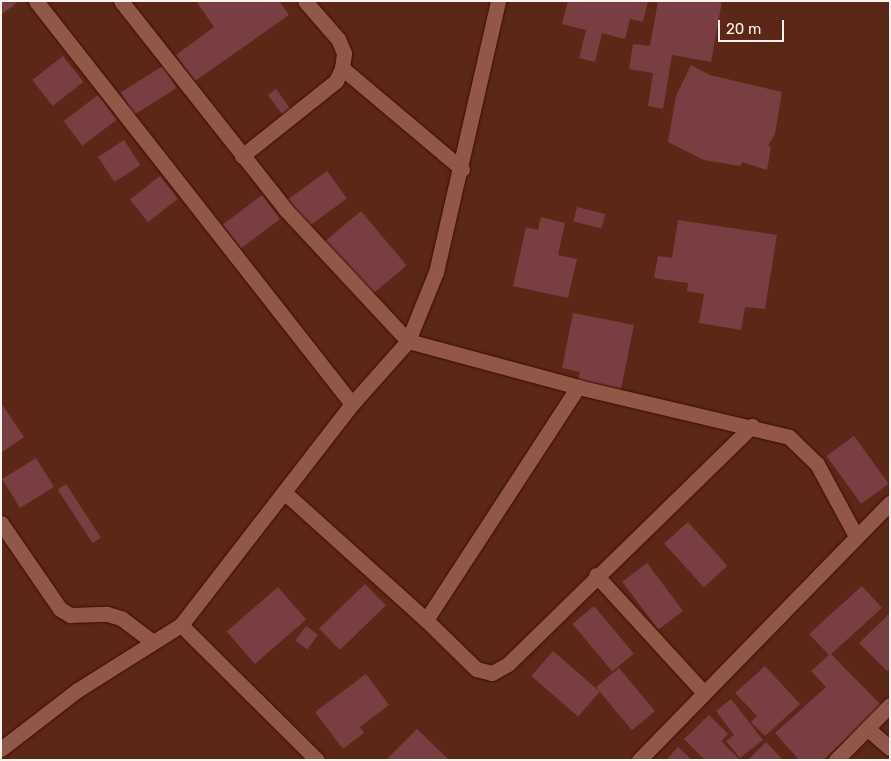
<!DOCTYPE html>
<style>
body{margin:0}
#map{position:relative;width:891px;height:761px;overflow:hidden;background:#5b2717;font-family:Rubik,sans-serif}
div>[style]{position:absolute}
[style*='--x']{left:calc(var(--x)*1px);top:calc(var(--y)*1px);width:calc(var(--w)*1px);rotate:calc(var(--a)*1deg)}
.building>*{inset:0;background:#793e41;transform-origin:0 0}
.roads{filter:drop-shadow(0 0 1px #3e0c00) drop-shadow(0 0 1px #3e0c00)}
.street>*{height:15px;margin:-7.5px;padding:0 7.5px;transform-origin:7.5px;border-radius:7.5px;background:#925847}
span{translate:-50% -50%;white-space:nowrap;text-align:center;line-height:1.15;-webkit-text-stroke:4.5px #5b2717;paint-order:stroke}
.frame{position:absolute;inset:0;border:2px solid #faf3f1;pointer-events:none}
.scale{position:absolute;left:718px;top:20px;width:66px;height:22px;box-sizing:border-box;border:2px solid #faf3f1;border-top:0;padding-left:6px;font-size:15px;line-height:18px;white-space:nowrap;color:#faf3f1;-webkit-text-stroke:4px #5b2717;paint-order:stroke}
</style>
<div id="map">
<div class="building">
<i style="clip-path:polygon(1px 1px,19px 1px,1px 15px)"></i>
<i style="clip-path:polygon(196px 1px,279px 1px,289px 15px,195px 81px,176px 55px,214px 27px)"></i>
<i style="clip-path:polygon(568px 1px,648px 1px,643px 22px,630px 19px,625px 39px,602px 33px,595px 62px,579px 58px,586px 30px,562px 24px)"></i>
<i style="clip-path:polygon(658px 1px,722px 1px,711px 62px,672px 55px,663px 109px,648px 106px,653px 73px,629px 69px,633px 44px,650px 46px)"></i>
<i style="left:63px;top:56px;width:33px;height:39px;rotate:52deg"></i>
<i style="clip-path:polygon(691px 65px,710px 75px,782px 92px,775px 134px,768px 146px,771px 147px,767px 170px,742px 162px,740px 166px,704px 160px,668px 142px,676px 96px)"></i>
<i style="left:163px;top:66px;width:26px;height:50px;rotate:58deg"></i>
<i style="left:276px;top:89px;width:24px;height:10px;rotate:54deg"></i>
<i style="left:98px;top:95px;width:31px;height:43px;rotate:53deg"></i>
<i style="left:124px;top:140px;width:30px;height:31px;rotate:57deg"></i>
<i style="left:327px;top:171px;width:34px;height:48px;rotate:54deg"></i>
<i style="left:160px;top:176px;width:29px;height:38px;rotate:52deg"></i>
<i style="left:262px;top:195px;width:30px;height:49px;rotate:53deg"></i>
<i style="left:577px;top:207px;width:29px;height:15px;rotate:14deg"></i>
<i style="left:361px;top:211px;width:71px;height:48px;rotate:50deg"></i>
<i style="clip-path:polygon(541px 217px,565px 223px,558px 255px,577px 259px,568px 298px,513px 286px,526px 227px,538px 230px)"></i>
<i style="clip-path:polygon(678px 220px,777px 235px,765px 309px,745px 307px,741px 330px,699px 323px,704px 294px,687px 291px,688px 283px,654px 278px,658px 256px,672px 258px)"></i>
<i style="clip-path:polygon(573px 313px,634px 325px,621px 389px,578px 380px,580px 372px,562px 368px)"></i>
<i style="clip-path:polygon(1px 403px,24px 437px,1px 453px)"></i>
<i style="left:854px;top:436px;width:59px;height:34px;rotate:54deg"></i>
<i style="left:36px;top:458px;width:34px;height:40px;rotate:58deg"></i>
<i style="left:66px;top:484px;width:64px;height:10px;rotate:57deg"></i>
<i style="left:688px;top:522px;width:59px;height:32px;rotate:48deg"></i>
<i style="left:647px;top:563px;width:60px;height:31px;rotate:53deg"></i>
<i style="left:365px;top:584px;width:30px;height:64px;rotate:46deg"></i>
<i style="clip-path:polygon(862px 586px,882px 608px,831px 654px,882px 706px,823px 760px,799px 760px,775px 733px,826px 687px,811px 671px,829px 655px,809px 634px)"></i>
<i style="left:278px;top:587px;width:43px;height:68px;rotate:49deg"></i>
<i style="left:594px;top:606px;width:62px;height:28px;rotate:50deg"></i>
<i style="clip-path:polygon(890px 613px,890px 668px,887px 671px,859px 643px)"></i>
<i style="left:306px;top:626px;width:15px;height:18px;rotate:37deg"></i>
<i style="left:553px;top:651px;width:62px;height:33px;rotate:41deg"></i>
<i style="clip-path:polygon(765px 666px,800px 704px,765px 736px,751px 722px,757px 716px,735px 693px)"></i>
<i style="left:619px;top:668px;width:56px;height:30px;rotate:50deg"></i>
<i style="clip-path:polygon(366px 674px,389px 705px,360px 727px,364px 733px,343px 749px,315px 712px)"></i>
<i style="clip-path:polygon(731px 699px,763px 740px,740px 758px,726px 741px,734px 735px,716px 711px)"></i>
<i style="clip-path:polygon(709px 715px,728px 734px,721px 741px,740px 760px,705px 760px,684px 739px)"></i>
<i style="clip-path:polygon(417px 729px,449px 760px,386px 760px)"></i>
<i style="clip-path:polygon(766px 742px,783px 760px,748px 760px)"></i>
<i style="clip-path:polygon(678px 747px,692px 760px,666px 760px)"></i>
</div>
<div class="roads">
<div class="street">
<i style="--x:36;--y:1;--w:512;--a:51.9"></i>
<i style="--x:121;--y:1;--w:265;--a:51.7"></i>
<i style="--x:285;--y:209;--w:180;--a:47"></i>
<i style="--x:408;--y:341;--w:176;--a:15.1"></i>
<i style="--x:578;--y:387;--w:217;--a:13.3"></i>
<i style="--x:789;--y:437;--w:39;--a:44"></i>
<i style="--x:817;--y:464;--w:82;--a:61.6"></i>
<i style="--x:342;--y:68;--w:157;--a:40.1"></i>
<i style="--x:242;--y:156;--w:120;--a:-38.6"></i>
<i style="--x:336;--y:81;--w:14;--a:-65"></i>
<i style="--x:342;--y:68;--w:15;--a:-82"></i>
<i style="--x:344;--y:53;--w:15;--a:-113"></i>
<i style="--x:338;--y:39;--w:50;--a:-131"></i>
<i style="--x:284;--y:492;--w:191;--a:42"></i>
<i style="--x:426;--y:620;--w:70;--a:44.4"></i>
<i style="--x:476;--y:669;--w:16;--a:14"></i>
<i style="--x:492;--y:673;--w:18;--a:-29"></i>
<i style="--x:508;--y:664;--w:341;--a:-44.3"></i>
<i style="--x:1;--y:523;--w:104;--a:55.5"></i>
<i style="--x:60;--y:609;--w:12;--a:31"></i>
<i style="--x:70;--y:615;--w:37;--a:-2"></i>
<i style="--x:107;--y:614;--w:15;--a:16"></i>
<i style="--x:121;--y:618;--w:40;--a:37"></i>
<i style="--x:596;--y:575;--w:160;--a:47.5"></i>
<i style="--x:426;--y:620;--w:278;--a:-56.9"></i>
<i style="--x:868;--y:729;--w:29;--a:41"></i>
<i style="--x:1;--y:749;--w:95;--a:-37.7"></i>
<i style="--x:76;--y:691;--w:124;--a:-32.2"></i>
<i style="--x:317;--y:760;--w:192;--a:-135.2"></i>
<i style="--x:181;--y:625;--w:279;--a:-52.3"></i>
<i style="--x:352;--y:404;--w:84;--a:-48.4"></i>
<i style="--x:408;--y:341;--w:74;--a:-67.9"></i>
<i style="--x:436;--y:272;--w:278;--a:-77.1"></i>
<i style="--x:639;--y:760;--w:359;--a:-45.7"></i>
<i style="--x:836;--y:760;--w:77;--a:-45.5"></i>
</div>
</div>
<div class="frame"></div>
<div class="scale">20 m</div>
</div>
